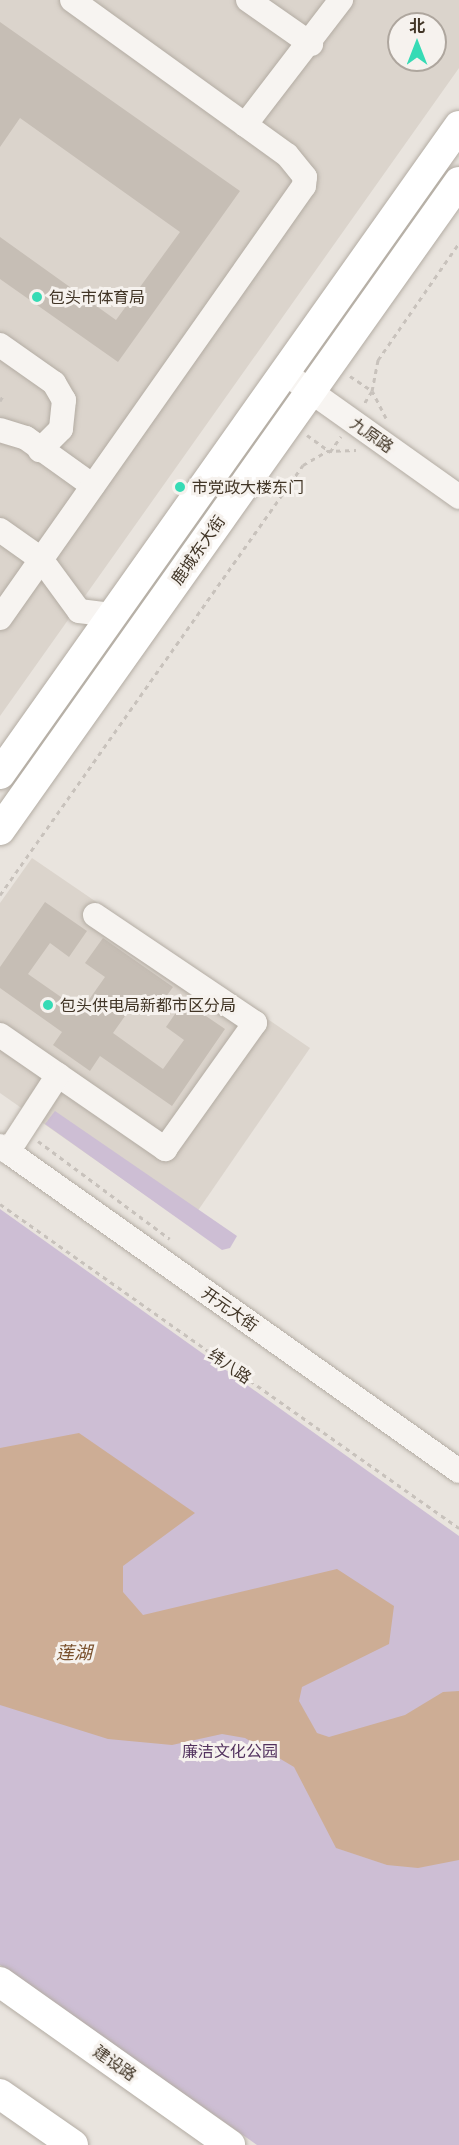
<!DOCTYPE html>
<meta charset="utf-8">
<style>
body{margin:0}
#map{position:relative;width:459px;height:2145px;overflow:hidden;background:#e9e4de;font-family:Ubuntu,"Noto Sans SC",sans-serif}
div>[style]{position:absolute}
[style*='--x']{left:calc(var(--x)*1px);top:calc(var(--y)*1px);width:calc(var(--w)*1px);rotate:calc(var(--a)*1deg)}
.built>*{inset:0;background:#dbd4cc}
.green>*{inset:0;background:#cdbed4}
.water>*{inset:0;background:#cdad95}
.building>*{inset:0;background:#c6beb5}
.path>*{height:3px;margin-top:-1.5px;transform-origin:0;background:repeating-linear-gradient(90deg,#c8c2bc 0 4.5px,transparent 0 9px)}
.roads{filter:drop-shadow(0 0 2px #b3aca3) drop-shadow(0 0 2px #b3aca3)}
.minor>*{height:24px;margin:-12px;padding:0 12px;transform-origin:12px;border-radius:12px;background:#f7f4f1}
.major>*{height:30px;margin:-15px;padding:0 15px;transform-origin:15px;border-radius:15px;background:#fff}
.dots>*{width:16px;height:16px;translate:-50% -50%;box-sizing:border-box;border:3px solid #f6f2ee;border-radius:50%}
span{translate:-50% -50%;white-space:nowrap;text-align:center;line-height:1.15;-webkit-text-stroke:6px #f6f2ee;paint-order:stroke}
.poi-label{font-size:16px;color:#413526}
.left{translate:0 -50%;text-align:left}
.street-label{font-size:16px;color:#413526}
.park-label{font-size:16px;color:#52325e}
.water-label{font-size:18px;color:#79502c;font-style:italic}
.north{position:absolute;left:387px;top:12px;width:60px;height:60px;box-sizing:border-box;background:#f6f2ee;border:2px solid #aea69e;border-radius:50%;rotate:0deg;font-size:16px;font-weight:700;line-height:24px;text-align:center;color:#413526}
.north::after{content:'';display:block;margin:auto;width:21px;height:27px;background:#36dbb5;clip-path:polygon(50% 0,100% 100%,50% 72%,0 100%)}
</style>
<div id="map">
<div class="built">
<i style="clip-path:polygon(evenodd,0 0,459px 0,459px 68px,0 716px,0 0,399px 24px,435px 24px,435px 60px,399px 60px,399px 24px)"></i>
<i style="clip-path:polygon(32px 858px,310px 1048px,188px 1225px,0 1093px,0 903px)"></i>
</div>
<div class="green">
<i style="clip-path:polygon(55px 1111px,237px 1236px,230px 1248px,222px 1250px,45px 1124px)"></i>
<i style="clip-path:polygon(0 1209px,459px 1536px,459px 2145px,257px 2145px,0 1965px)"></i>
</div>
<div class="water">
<i style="clip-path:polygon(79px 1433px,195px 1513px,123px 1566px,123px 1592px,143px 1615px,337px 1569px,394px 1606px,389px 1644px,302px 1687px,299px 1701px,317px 1733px,329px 1737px,405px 1715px,443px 1692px,459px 1691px,459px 1860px,418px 1868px,387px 1865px,336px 1848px,294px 1767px,245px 1738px,222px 1734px,172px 1745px,108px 1739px,0 1705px,0 1448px)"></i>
</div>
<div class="building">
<i style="clip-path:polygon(0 22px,240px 191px,118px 362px,0 279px,0 237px,116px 320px,180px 232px,20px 118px,0 147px)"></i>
<i style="clip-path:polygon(45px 902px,87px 931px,69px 957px,50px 943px,28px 974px,81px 1011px,105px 977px,85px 963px,103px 938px,173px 987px,155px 1012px,137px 999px,113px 1033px,163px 1069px,184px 1040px,166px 1027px,184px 1001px,225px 1029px,172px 1106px,100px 1056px,90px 1071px,53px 1045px,62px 1032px,0 988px,0 967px)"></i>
</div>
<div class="path">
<i style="--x:350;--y:376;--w:27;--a:34"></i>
<i style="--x:372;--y:391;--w:15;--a:122"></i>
<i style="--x:0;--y:401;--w:8;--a:-60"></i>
<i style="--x:386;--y:418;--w:30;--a:-117"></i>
<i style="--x:372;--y:391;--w:32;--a:-79"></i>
<i style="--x:378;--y:360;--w:142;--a:-55.3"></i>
<i style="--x:307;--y:435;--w:29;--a:36"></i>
<i style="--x:330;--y:452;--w:19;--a:-55"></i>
<i style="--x:0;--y:895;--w:526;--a:-54.83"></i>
<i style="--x:303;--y:465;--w:28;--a:-30"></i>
<i style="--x:327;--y:451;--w:29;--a:-2"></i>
<i style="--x:38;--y:1141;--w:164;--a:36.6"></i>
<i style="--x:0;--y:1204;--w:562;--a:35.22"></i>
</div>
<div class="roads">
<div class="minor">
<i style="--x:248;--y:0;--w:77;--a:34.9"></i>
<i style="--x:245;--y:125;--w:158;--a:-52.5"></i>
<i style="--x:0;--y:345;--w:66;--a:35.1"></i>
<i style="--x:54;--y:383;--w:20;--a:60"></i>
<i style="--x:64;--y:400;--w:29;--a:96"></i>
<i style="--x:61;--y:429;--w:30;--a:135"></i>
<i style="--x:296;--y:381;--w:200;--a:35.4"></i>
<i style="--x:0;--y:430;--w:27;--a:17"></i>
<i style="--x:26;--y:438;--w:82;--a:35.6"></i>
<i style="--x:0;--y:530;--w:50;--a:35.3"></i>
<i style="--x:41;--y:559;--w:64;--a:53.8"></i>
<i style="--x:79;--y:611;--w:34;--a:7"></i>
<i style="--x:0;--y:618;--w:528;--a:-54.87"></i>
<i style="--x:304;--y:186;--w:9;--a:-84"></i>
<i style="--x:305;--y:177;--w:28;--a:-129"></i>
<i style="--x:287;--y:155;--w:265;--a:-144.2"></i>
<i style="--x:0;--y:1035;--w:201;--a:34.6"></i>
<i style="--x:165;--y:1149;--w:155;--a:-54.5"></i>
<i style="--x:255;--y:1023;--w:193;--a:-146"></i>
<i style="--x:0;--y:1146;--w:562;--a:35.3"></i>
<i style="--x:8;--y:1152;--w:92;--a:-57"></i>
</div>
<div class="major">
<i style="--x:0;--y:774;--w:794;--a:-54.69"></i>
<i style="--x:0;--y:830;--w:794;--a:-54.69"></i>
<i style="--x:0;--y:1982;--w:282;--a:35.3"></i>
<i style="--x:0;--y:2094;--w:89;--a:34.9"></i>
</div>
</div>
<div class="dots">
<i style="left:37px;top:297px;background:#36dbb5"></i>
<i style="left:180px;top:487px;background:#36dbb5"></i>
<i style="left:48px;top:1005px;background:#36dbb5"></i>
</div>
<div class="poi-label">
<span class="left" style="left:49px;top:297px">包头市体育局</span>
<span class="left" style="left:192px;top:487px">市党政大楼东门</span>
<span class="left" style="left:60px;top:1005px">包头供电局新都市区分局</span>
</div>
<div class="street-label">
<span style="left:372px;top:435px;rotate:35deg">九原路</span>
<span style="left:198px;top:550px;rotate:-55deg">鹿城东大街</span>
<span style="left:230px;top:1309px;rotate:35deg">开元大街</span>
<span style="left:230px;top:1366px;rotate:35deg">纬八路</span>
<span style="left:115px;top:2063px;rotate:35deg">建设路</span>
</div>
<div class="park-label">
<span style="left:230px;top:1751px">廉洁文化公园</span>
</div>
<div class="water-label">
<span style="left:74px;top:1652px">莲湖</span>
</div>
<div class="north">北</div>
</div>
